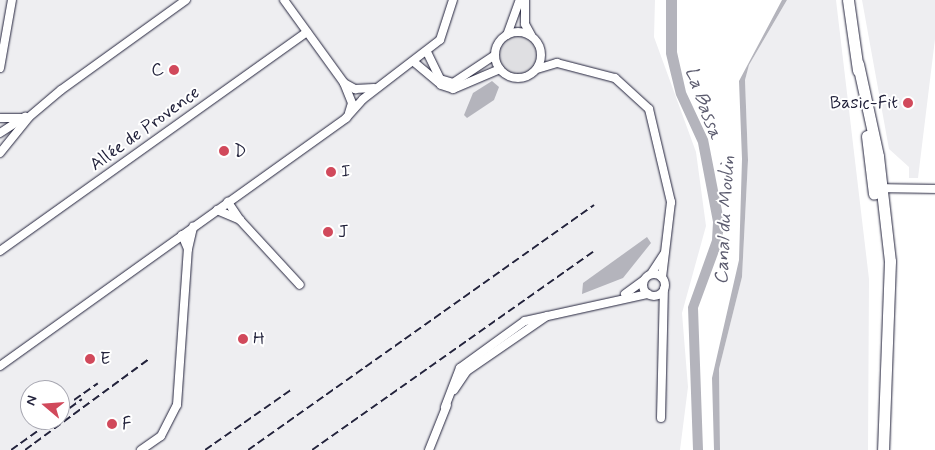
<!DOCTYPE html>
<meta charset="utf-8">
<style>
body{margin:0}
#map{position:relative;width:935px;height:450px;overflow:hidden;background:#fff;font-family:Mynerve,sans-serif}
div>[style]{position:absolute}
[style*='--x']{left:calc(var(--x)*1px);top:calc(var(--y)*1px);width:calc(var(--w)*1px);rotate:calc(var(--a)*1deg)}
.built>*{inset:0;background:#eeeef1}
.green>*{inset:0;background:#dfdfe2}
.round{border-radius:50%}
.water>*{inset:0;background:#b4b4bc}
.roads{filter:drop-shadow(0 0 1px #22223b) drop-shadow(0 0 1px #22223b)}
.street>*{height:8px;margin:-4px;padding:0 4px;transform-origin:4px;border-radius:4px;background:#fff}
.street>.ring{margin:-4px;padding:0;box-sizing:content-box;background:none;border:8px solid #fff;border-radius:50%}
.secondary>*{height:11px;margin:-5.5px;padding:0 5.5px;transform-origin:5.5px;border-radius:5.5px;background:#fff}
.rail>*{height:2px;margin-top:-1px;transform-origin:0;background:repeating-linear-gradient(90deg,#22223b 0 8px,transparent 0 12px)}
.dots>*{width:14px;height:14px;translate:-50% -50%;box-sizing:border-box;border:2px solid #fff;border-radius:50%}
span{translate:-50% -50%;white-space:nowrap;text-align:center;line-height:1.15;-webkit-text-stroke:4px #fff;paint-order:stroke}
.poi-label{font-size:18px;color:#22223b}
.right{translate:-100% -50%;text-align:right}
.left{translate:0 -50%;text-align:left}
.street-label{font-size:18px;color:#22223b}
.water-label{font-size:19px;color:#5c5c6f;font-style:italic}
.north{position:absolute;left:20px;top:380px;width:50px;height:50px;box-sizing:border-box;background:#fff;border:1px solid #a7a7b1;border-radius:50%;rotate:288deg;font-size:14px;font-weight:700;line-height:20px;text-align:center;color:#22223b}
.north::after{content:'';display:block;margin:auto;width:18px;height:22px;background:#d1495b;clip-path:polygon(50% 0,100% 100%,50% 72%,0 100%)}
</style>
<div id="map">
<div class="built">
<i style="clip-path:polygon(evenodd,0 0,655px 0,654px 37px,696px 152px,706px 226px,682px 313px,688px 387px,680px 450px,0 450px,0 0,30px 390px,60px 390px,60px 420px,30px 420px,30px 390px)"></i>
<i style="clip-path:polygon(787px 0,836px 0,869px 279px,868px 450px,720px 450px,719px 369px,742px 277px,748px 160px,745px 80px,749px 65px)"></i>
<i style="clip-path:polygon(862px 0,935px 0,935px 39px,918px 178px,909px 178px,909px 167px,889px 149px)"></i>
</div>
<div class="green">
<i class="round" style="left:499px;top:36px;width:38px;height:38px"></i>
</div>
<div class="water">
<i style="clip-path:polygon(666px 0,677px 0,677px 52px,686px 92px,708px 139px,724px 221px,722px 243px,698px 308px,703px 450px,693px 450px,688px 307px,712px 240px,713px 222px,698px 143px,676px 95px,666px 54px)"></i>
<i style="clip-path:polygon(782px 0,787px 0,749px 65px,745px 80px,748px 160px,742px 277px,719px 369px,720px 450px,714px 450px,712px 378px,739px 260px,742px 159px,739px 81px)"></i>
<i style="clip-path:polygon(492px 81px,499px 87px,494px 100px,467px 118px,464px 115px,473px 93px)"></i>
<i style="clip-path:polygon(647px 237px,651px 243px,623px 278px,582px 294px,583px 283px)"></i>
</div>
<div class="roads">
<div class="street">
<i style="--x:284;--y:0;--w:102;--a:54.1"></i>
<i style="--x:525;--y:0;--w:24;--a:90"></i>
<i style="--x:525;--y:24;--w:13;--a:61"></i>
<i class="ring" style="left:495px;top:32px;width:38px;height:38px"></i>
<i style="--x:507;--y:35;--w:37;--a:-70"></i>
<i style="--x:427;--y:52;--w:30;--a:64"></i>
<i style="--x:440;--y:79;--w:14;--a:17"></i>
<i style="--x:453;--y:83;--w:50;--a:-33.7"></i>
<i style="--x:414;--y:62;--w:35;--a:40"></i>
<i style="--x:441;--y:85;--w:13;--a:18"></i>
<i style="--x:453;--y:89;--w:51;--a:-23.1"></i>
<i style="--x:0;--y:68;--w:69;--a:-80"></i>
<i style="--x:537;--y:69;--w:21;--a:-17"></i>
<i style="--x:557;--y:63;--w:60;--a:14.5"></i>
<i style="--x:615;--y:78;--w:46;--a:42.4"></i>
<i style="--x:649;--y:109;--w:96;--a:76.7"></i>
<i style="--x:671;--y:202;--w:76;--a:96.8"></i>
<i style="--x:349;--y:113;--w:10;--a:-73"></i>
<i style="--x:352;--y:103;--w:22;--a:-112"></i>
<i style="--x:344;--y:83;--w:13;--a:29"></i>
<i style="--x:355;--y:89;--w:19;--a:-3"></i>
<i style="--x:0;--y:118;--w:21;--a:0"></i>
<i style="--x:0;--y:133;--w:30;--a:-33"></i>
<i style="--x:0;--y:153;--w:46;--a:-51.1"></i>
<i style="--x:29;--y:117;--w:42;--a:-40.2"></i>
<i style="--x:61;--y:90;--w:154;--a:-35.8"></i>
<i style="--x:877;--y:188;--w:58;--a:1"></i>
<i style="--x:217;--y:210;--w:25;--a:23"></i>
<i style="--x:240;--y:220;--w:22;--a:-124"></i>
<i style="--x:240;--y:220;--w:88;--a:47.3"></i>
<i style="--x:182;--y:235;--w:15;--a:67"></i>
<i style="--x:188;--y:249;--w:23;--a:-77"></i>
<i style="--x:0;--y:251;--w:377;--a:-35.5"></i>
<i class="ring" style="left:643px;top:274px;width:14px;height:14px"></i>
<i style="--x:651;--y:274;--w:24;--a:-57"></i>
<i style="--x:625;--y:294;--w:22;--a:-36"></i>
<i style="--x:0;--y:366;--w:426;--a:-35.6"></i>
<i style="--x:346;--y:118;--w:25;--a:-48"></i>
<i style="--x:363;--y:99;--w:97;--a:-37.5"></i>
<i style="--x:440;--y:40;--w:42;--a:-72"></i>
<i style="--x:454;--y:390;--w:23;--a:-56"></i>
<i style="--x:467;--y:371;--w:97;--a:-34.5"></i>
<i style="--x:445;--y:407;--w:42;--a:-69"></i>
<i style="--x:460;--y:368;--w:80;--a:-35.9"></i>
<i style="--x:525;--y:321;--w:126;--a:-12.4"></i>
<i style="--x:661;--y:418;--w:129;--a:-88.7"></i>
<i style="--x:141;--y:450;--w:24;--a:-35"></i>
<i style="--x:161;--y:436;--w:35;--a:-63"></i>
<i style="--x:177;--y:405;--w:156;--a:-86"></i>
<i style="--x:429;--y:450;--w:48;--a:-68.2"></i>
</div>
<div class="secondary">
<i style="--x:848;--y:0;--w:71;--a:81.9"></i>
<i style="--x:858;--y:64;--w:94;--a:77.7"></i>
<i style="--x:878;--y:156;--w:106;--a:83.5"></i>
<i style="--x:890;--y:261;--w:189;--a:92.1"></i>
<i style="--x:867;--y:136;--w:58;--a:83.1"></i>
</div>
</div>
<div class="rail">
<i style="--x:74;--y:400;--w:29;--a:-35"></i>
<i style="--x:60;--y:415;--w:27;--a:-36"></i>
<i style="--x:11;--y:450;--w:52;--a:-35.5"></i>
<i style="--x:25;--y:450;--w:154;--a:-36.3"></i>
<i style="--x:205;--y:450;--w:106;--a:-35"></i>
<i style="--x:248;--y:450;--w:424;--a:-35.3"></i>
<i style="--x:312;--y:450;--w:344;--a:-35.2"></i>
</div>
<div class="dots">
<i style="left:174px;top:70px;background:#d1495b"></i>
<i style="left:908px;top:103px;background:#d1495b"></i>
<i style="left:224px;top:151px;background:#d1495b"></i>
<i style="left:331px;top:172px;background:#d1495b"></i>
<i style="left:328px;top:232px;background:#d1495b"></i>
<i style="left:243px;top:339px;background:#d1495b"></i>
<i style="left:90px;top:359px;background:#d1495b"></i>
<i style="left:112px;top:424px;background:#d1495b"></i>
</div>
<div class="poi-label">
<span class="right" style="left:164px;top:70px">C</span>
<span class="right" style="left:898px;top:103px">Basic-Fit</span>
<span class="left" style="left:234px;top:151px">D</span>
<span class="left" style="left:341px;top:172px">I</span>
<span class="left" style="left:338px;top:232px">J</span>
<span class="left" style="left:253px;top:339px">H</span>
<span class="left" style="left:100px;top:359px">E</span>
<span class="left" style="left:122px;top:424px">F</span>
</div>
<div class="street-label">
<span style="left:145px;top:129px;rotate:-36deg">Allée de Provence</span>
</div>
<div class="water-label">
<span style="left:703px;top:103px;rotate:70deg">La Bassa</span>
<span style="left:725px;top:220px;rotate:-87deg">Canal du Moulin</span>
</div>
<div class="north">N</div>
</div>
